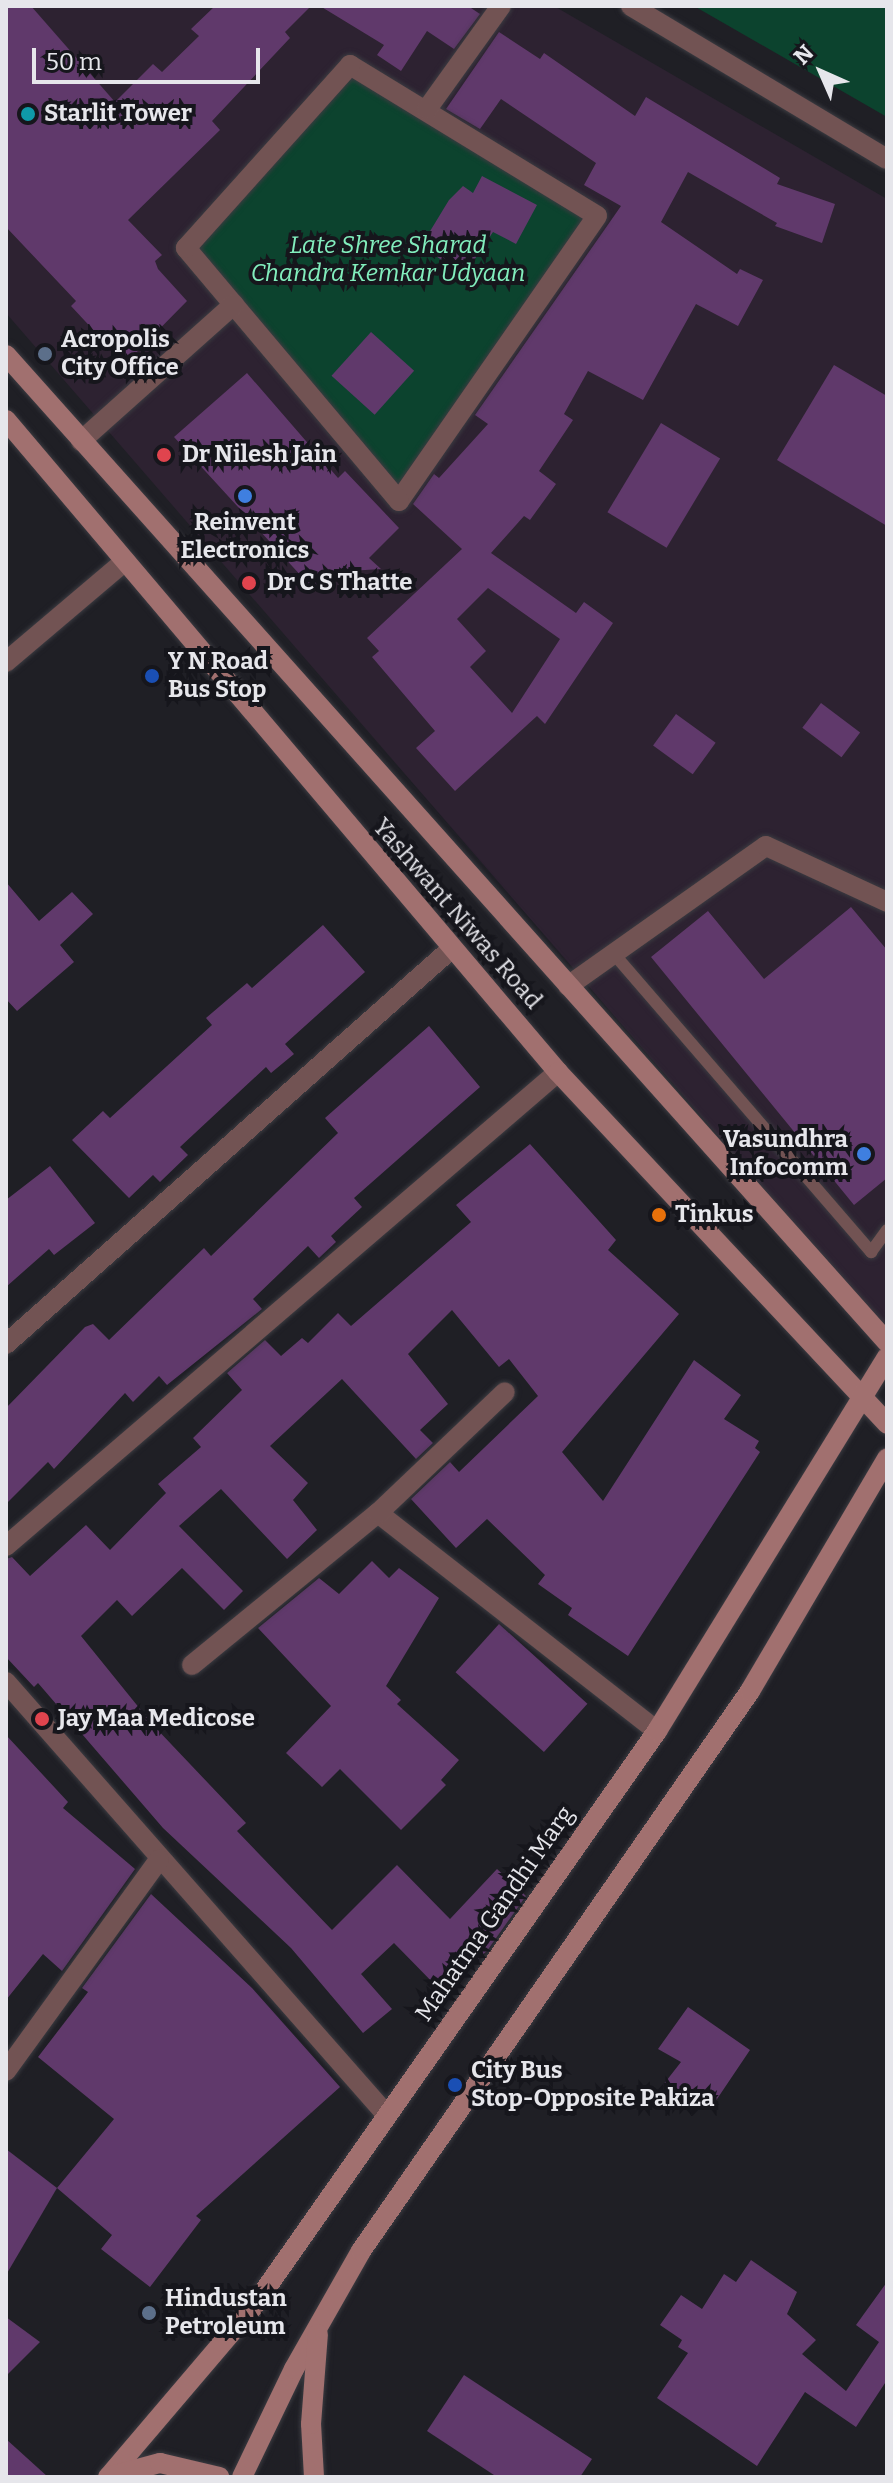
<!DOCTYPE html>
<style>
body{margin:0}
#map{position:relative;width:893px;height:2483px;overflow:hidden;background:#1f1f25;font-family:Bitter,serif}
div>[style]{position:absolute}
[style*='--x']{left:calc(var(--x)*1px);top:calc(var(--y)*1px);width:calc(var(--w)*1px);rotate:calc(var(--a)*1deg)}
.commercial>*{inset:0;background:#2d2231}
.green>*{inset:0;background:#0c432e}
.building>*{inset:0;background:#60396b;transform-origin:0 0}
.roads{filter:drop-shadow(0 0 2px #3b3b41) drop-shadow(0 0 2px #3b3b41)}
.service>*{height:12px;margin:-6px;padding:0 6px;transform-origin:6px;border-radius:6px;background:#725353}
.minor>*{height:20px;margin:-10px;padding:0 10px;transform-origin:10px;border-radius:10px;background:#725353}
.secondary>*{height:20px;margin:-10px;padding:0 10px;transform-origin:10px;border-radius:10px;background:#a1706f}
.dots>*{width:22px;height:22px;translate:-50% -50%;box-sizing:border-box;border:4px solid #16161c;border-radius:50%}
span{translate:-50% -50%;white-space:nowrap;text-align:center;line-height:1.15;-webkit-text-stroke:8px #16161c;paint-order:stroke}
.poi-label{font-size:24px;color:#e6e6eb;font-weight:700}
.left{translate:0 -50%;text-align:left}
.right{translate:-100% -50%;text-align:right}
.park-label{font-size:24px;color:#82eebd;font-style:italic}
.street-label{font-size:24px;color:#e6e6eb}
.frame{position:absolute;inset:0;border:8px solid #e6e6eb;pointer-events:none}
.north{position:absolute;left:781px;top:32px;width:80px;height:80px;-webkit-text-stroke:6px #16161c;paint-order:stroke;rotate:315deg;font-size:22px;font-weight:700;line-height:32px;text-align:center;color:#e6e6eb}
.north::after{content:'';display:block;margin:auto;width:28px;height:36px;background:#e6e6eb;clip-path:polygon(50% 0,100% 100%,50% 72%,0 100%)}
.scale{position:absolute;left:32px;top:48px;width:228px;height:36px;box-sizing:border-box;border:4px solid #e6e6eb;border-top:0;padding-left:10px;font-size:24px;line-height:28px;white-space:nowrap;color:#e6e6eb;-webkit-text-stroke:6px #16161c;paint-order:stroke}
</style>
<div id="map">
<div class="commercial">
<i style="clip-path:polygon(6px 6px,554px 6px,887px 199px,887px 1331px,6px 313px)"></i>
</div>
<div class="green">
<i style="clip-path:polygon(694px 6px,887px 6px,887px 117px)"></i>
<i style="clip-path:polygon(350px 65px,597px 216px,399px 501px,186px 249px)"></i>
</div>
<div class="building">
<i style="clip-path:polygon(6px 6px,31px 6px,115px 102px,153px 64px,162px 72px,199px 36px,191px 29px,215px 6px,311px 6px,285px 32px,290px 38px,212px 121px,220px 130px,128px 220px,162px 255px,155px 261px,158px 269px,187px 301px,125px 364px,71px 306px,76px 301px,6px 227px)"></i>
<i style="clip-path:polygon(320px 6px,468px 6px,480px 14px,454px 49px,427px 31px,401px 71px,377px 55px,384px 45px)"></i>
<i style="clip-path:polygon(evenodd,499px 32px,540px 59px,544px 53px,635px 116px,646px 97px,780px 178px,777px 184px,835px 204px,822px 243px,775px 226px,777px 223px,688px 172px,661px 222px,737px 274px,740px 269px,763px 280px,738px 326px,696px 304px,643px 400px,588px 371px,564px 414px,573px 420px,539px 471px,556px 484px,530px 520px,524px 516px,491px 553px,576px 613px,584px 602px,613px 623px,545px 724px,537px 716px,455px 791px,416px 748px,435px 731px,372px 657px,379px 651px,367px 638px,462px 549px,413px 504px,434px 474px,439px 478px,488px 424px,475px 415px,621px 206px,584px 185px,596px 163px,501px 99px,480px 129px,446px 109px,499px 32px,488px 588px,560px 639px,512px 713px,470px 667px,486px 651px,457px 619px,488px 588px)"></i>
<i style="clip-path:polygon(482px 176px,537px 205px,516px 244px,493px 232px,464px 275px,421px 246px,449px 200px,463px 186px,473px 193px)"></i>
<i style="left:371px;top:332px;width:58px;height:59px;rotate:42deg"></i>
<i style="clip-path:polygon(834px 365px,887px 396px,887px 526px,777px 460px)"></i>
<i style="clip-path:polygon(247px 373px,338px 478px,345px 471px,399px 528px,369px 558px,381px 569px,333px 572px,314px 590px,174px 437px)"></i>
<i style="left:661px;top:423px;width:69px;height:104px;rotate:31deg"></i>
<i style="left:821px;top:703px;width:49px;height:31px;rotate:37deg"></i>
<i style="left:676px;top:714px;width:49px;height:39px;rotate:36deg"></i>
<i style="clip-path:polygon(6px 882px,39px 921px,72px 892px,93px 914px,60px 945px,74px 962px,17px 1011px,6px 999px)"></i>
<i style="clip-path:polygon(851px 907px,887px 950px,887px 1178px,854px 1205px,651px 957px,708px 911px,764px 979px)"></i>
<i style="clip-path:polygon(323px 925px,365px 972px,285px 1044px,294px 1054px,271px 1073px,266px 1067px,180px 1147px,188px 1155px,160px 1182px,153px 1175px,129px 1198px,72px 1140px,103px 1111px,110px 1118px,212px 1025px,206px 1018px,247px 983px,252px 988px)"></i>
<i style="clip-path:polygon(429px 1026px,480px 1087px,354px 1198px,362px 1207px,331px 1236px,336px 1242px,319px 1258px,308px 1246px,253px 1299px,262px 1309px,167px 1385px,159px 1376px,133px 1402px,125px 1393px,54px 1469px,48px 1462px,6px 1504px,6px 1408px,85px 1327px,93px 1324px,109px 1340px,204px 1248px,211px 1256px,338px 1133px,325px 1118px)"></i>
<i style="clip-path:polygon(530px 1144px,616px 1240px,608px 1250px,679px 1314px,562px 1452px,603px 1501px,694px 1360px,741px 1395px,724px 1419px,759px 1441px,755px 1448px,760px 1452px,628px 1656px,568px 1615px,572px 1608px,538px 1584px,545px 1575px,487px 1519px,456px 1548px,411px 1499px,450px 1462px,459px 1472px,538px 1396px,509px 1359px,499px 1367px,452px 1310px,408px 1354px,448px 1404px,420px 1430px,433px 1443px,416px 1459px,342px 1379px,270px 1446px,308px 1483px,293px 1500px,317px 1530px,287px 1559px,221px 1489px,179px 1526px,243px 1591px,224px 1610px,182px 1568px,132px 1616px,117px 1600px,81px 1636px,153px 1725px,246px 1823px,237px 1831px,332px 1930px,397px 1865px,450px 1919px,497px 1869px,526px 1896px,487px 1951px,441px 1991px,394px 1943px,361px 1974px,392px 2009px,363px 2033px,291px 1948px,163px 1828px,38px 1683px,34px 1687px,6px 1657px,6px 1559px,12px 1557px,30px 1576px,86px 1525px,110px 1550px,166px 1493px,158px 1484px,201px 1447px,193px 1438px,242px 1390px,227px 1373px,265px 1340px,281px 1356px,302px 1338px,308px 1343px,338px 1313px,351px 1326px,471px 1222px,456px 1205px)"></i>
<i style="clip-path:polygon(50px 1166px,95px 1223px,54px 1255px,49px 1249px,6px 1287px,6px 1200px)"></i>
<i style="clip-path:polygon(372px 1561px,389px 1578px,399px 1568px,439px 1598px,386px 1686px,401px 1700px,397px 1704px,459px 1760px,441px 1780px,446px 1785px,401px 1830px,340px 1769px,322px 1787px,286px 1753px,331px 1706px,258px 1628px,319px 1578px,339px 1594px)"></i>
<i style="left:499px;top:1624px;width:119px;height:65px;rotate:42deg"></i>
<i style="clip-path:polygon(6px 1735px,68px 1802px,63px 1808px,135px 1869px,62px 1971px,43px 1954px,6px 2000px)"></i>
<i style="clip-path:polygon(151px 1894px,252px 1988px,340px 2087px,196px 2216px,201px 2220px,150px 2287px,101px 2249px,112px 2235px,57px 2188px,114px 2119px,38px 2057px,88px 1992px,82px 1988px)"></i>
<i style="clip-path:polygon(688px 2007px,750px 2050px,715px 2102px,697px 2096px,691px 2102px,663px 2085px,681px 2062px,658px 2049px)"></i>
<i style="clip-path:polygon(6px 2149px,57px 2188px,6px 2275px)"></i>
<i style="clip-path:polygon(751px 2260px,797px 2292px,787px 2314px,816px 2340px,802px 2354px,846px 2391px,879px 2342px,856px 2325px,887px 2282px,887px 2380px,856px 2427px,805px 2392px,757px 2466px,657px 2398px,688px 2353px,678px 2347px,682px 2340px,660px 2325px,681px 2295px,702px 2309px,724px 2274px,736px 2282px)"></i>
<i style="clip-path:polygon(6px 2317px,40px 2342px,6px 2376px)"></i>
<i style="clip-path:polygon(464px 2375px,592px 2459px,580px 2477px,497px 2477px,427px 2431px)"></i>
<i style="clip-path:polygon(6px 2439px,48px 2477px,6px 2477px)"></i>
</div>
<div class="roads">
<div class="service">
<i style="--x:614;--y:954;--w:394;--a:49.2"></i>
<i style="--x:871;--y:1252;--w:27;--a:-54"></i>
</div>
<div class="minor">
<i style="--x:631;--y:6;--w:298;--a:30.9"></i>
<i style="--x:350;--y:65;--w:289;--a:31.4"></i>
<i style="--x:597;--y:216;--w:347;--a:124.8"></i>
<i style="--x:399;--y:501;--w:331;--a:-130.1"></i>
<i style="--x:186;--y:248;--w:246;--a:-48.1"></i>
<i style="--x:427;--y:109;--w:127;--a:-54.3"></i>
<i style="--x:81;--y:441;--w:205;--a:-41.8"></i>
<i style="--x:6;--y:662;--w:156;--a:-40.3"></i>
<i style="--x:568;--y:986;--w:242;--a:-35.3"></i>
<i style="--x:766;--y:846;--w:133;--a:24.8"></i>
<i style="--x:6;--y:1344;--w:595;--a:-41.59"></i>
<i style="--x:378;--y:1513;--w:354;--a:38"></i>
<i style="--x:6;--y:1546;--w:728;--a:-40.65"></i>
<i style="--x:192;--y:1665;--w:240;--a:-39.3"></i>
<i style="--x:378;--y:1513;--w:175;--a:-43.6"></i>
<i style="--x:6;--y:1682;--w:574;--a:48.67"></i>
<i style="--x:6;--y:2071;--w:261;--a:-54.1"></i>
</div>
<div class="secondary">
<i style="--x:6;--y:355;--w:1323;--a:48.25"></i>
<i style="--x:6;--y:420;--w:854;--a:49.75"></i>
<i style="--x:558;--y:1072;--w:482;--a:46.9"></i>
<i style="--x:110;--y:2475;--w:221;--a:-49.6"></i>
<i style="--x:253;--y:2307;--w:704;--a:-54.95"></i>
<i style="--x:657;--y:1731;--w:439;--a:-58.4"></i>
<i style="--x:108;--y:2477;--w:54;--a:-15.1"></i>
<i style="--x:160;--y:2463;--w:61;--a:13.3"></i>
<i style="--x:242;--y:2477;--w:120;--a:-64.3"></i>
<i style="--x:294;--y:2369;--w:136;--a:-60.4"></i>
<i style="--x:361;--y:2251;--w:682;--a:-55.21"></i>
<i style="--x:750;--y:1691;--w:270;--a:-59.5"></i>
<i style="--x:314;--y:2477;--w:53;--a:-93.2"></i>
<i style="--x:311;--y:2424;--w:90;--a:-85.6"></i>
</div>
</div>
<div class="dots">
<i style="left:28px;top:114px;background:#0f9aa8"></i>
<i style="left:45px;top:354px;background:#5c6f8a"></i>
<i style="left:164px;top:455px;background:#e0444e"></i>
<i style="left:245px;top:496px;background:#3f7fe0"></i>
<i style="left:249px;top:583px;background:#e0444e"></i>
<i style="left:152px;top:676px;background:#1a4fb4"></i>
<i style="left:864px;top:1154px;background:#3f7fe0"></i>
<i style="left:659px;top:1215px;background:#e8710a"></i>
<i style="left:42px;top:1719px;background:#e0444e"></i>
<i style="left:455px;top:2085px;background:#1a4fb4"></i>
<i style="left:149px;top:2313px;background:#5c6f8a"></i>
</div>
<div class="poi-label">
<span class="left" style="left:44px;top:114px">Starlit Tower</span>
<span class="left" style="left:61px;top:354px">Acropolis<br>City Office</span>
<span class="left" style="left:182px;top:455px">Dr Nilesh Jain</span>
<span style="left:245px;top:537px">Reinvent<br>Electronics</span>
<span class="left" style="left:267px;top:583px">Dr C S Thatte</span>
<span class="left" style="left:168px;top:676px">Y N Road<br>Bus Stop</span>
<span class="right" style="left:848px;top:1154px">Vasundhra<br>Infocomm</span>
<span class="left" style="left:675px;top:1215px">Tinkus</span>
<span class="left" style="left:58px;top:1719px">Jay Maa Medicose</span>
<span class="left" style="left:471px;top:2085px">City Bus<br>Stop-Opposite Pakiza</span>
<span class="left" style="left:165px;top:2313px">Hindustan<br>Petroleum</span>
</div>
<div class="park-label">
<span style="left:388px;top:260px">Late Shree Sharad<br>Chandra Kemkar Udyaan</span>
</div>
<div class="street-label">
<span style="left:457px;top:914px;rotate:49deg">Yashwant Niwas Road</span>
<span style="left:495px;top:1914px;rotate:-55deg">Mahatma Gandhi Marg</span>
</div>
<div class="frame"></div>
<div class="north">N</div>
<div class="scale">50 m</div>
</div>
